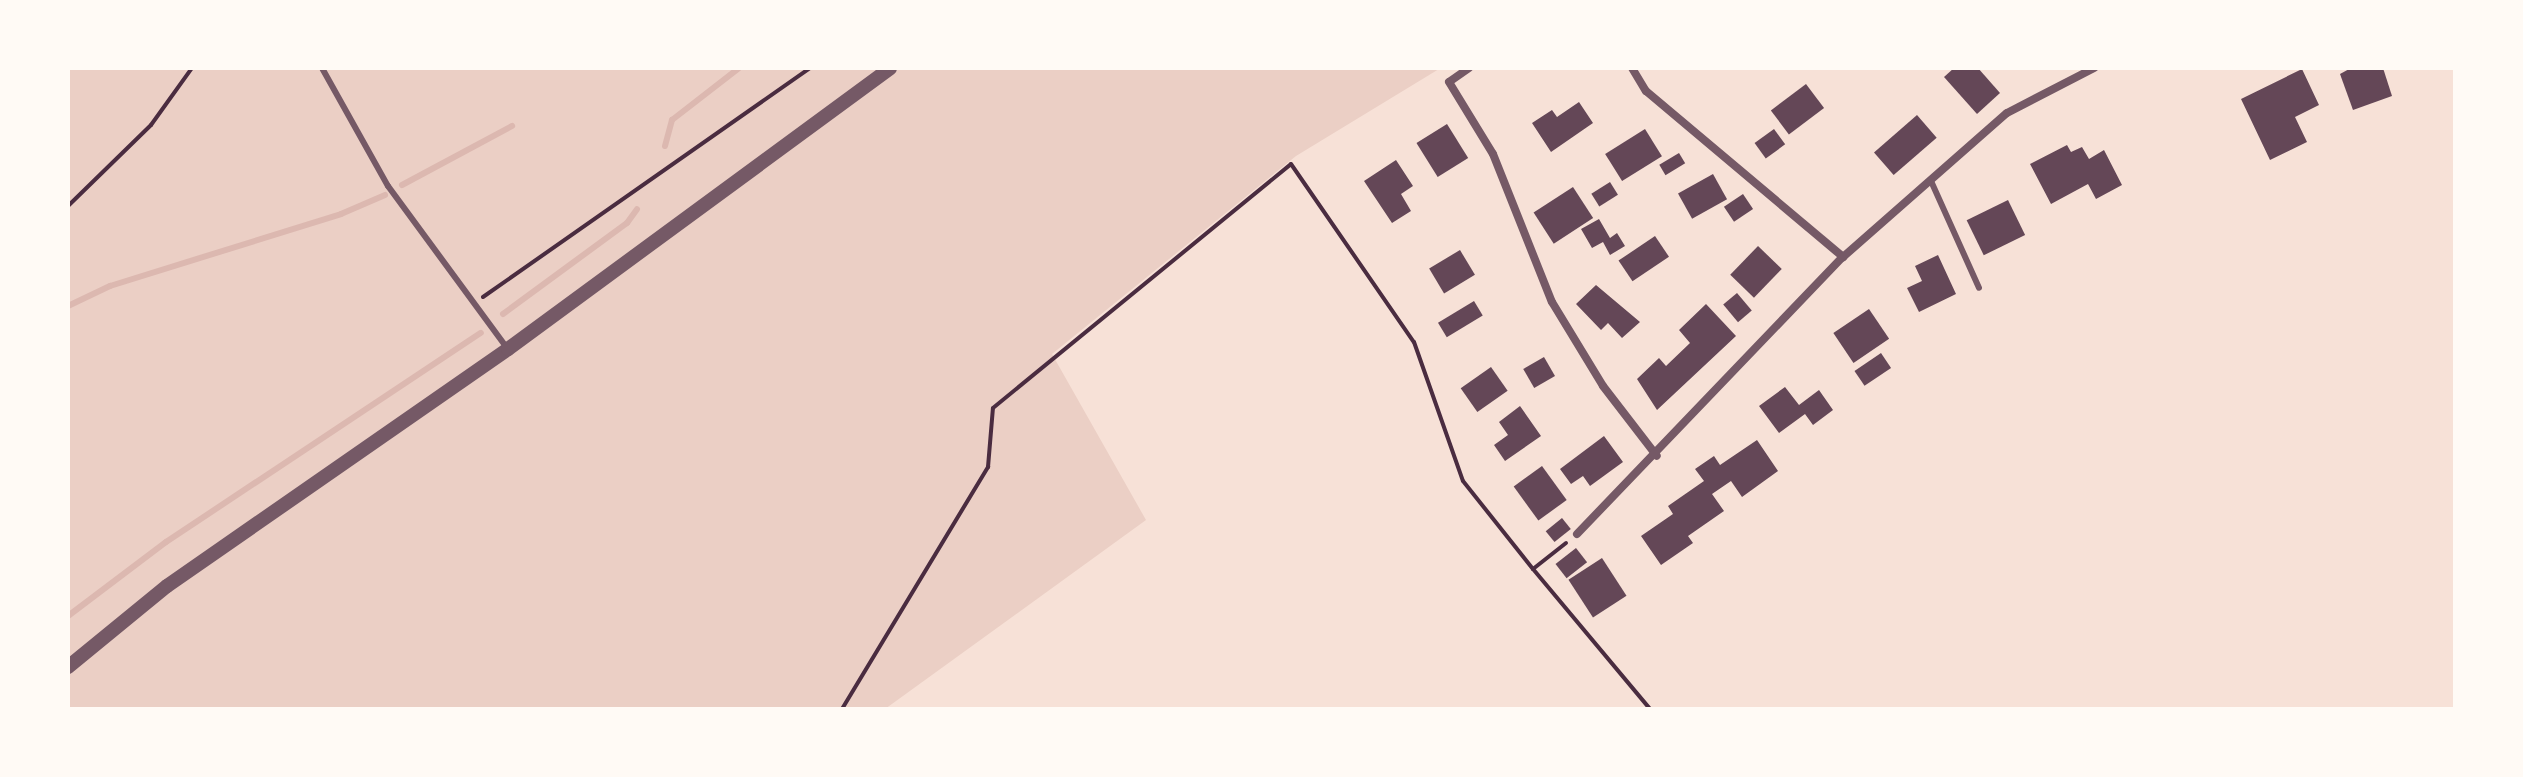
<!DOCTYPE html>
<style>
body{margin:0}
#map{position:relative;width:2523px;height:777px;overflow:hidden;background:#f7e1d7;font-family:Lato,sans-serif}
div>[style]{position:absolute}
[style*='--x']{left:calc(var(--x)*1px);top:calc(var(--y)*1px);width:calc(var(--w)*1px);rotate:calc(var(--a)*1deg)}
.green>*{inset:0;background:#ebcfc5}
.stream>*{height:6px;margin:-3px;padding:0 3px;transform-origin:3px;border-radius:3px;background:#dcb8b0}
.building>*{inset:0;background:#644757;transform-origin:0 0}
.path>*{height:4px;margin:-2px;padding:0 2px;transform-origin:2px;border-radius:2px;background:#4a2c40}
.service>*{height:6px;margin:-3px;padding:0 3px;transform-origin:3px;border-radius:3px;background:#755966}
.minor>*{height:8px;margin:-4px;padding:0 4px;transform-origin:4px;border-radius:4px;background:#755966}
.tertiary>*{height:14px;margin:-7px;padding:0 7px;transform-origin:7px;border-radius:7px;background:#755966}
span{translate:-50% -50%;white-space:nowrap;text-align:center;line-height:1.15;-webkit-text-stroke:8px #fffaf5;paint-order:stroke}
.frame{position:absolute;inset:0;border:70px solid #fffaf5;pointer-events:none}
</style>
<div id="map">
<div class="green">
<i style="clip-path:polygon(68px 68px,1439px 68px,1439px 69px,1296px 156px,1052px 354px,1146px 520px,885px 709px,68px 709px)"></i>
</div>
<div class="stream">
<i style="--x:665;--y:146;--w:27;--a:-75"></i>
<i style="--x:672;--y:120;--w:85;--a:-37.8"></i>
<i style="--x:402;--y:185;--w:125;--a:-28.2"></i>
<i style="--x:68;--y:306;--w:47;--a:-25.5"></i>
<i style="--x:110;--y:286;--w:242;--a:-17.3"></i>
<i style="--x:341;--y:214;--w:48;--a:-23.4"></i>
<i style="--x:503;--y:314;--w:154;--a:-36.3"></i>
<i style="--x:627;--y:223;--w:17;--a:-54"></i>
<i style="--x:68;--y:616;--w:123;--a:-37.1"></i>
<i style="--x:166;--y:542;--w:378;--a:-33.6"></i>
</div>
<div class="building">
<i style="clip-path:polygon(1954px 68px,1978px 68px,2000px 93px,1977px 114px,1944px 77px)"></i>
<i style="clip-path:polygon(2351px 68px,2383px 68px,2392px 96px,2353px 110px,2340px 74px)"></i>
<i style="clip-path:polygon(2302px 69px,2319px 105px,2295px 117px,2307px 142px,2270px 160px,2241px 99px)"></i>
<i style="left:1806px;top:84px;width:30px;height:44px;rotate:53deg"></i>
<i style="clip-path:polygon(1579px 102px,1593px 123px,1551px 152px,1532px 123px,1552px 110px,1557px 117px)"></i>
<i style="left:1917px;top:115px;width:30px;height:57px;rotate:49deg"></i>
<i style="left:1447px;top:124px;width:40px;height:36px;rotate:58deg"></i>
<i style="left:1645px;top:129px;width:32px;height:47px;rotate:58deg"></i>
<i style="left:1774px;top:129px;width:19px;height:24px;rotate:54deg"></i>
<i style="clip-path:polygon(2067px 145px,2071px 152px,2082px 147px,2089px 159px,2104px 150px,2122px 185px,2096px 199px,2088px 184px,2051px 204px,2030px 164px)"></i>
<i style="left:1679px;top:153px;width:12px;height:23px;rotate:59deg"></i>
<i style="clip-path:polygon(1396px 160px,1413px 186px,1401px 194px,1411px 211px,1392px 223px,1364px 181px)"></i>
<i style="left:1713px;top:174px;width:29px;height:40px;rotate:61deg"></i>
<i style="left:1610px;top:182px;width:15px;height:22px;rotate:58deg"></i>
<i style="left:1573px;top:187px;width:37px;height:47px;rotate:57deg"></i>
<i style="left:1743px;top:194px;width:18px;height:23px;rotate:56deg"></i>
<i style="left:2008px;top:200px;width:39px;height:46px;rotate:64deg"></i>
<i style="clip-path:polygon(1599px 219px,1610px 238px,1617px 233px,1625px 246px,1610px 255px,1603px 242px,1592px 248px,1581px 229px)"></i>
<i style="left:1655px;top:236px;width:25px;height:44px;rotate:56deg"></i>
<i style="left:1758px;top:246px;width:33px;height:40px;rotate:44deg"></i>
<i style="left:1460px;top:250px;width:29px;height:36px;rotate:59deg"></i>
<i style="clip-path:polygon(1938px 255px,1956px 294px,1919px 312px,1907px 288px,1922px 281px,1915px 266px)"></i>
<i style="clip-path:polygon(1596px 285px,1640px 322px,1622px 338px,1608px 323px,1601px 330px,1576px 304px)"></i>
<i style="left:1737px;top:293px;width:23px;height:18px;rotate:50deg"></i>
<i style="left:1474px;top:301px;width:17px;height:42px;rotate:59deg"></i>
<i style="clip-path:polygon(1706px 304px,1736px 336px,1657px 410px,1637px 379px,1659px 358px,1666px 366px,1690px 343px,1679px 330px)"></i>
<i style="left:1869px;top:309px;width:36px;height:43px;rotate:56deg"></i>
<i style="left:1881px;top:353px;width:18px;height:32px;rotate:56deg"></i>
<i style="left:1544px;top:357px;width:22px;height:24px;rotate:60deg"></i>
<i style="left:1491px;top:367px;width:29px;height:37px;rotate:55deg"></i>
<i style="clip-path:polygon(1785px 387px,1799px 405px,1819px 390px,1833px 410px,1813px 425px,1805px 414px,1779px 433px,1759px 406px)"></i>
<i style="clip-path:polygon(1520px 406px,1541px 436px,1505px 461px,1494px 445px,1508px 435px,1499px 422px)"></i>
<i style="clip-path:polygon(1604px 436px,1623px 462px,1590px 486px,1583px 476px,1571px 484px,1560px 469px)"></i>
<i style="clip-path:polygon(1757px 440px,1778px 471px,1742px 497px,1731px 481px,1712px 494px,1724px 511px,1688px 536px,1693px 543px,1661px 565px,1641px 536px,1673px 514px,1668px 506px,1704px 481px,1695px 469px,1714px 456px,1720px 465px)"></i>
<i style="left:1542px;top:466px;width:42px;height:35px;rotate:54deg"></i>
<i style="left:1562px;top:518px;width:14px;height:21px;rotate:51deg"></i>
<i style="left:1576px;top:548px;width:18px;height:26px;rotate:52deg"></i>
<i style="left:1602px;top:558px;width:45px;height:40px;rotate:57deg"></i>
</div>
<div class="path">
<i style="--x:68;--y:206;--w:116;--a:-44.3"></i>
<i style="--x:151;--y:125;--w:70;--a:-54.3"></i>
<i style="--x:483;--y:297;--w:399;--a:-35"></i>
<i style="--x:1533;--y:569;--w:182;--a:50.1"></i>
<i style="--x:842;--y:709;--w:283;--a:-58.9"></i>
<i style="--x:988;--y:467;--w:59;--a:-85.2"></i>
<i style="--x:993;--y:408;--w:385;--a:-39.3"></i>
<i style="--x:1291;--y:164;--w:216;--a:55.4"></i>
<i style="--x:1414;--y:342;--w:147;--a:70.6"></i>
<i style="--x:1463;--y:481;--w:112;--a:51.5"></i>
<i style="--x:1533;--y:569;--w:42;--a:-38.2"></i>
</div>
<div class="service">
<i style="--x:322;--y:68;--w:135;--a:60.8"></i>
<i style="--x:388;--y:186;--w:201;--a:53.7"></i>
<i style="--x:1931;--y:181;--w:117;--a:65.8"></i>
</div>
<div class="minor">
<i style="--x:1469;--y:68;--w:24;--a:145"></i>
<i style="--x:1449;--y:82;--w:84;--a:58.6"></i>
<i style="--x:1493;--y:154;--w:159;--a:68.3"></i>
<i style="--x:1552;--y:302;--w:98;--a:58.7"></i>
<i style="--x:1603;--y:386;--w:88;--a:52.4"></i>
<i style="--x:1632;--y:68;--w:27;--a:59"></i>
<i style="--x:1646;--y:91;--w:258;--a:40.1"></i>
<i style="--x:1577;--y:534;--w:384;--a:-46.2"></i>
<i style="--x:1843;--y:257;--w:218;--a:-41.3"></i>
<i style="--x:2007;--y:113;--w:98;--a:-27.3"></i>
</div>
<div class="tertiary">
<i style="--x:68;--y:667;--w:128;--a:-39.3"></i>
<i style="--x:167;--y:586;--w:415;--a:-34.8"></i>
<i style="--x:508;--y:349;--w:474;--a:-36.3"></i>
</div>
<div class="frame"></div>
</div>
